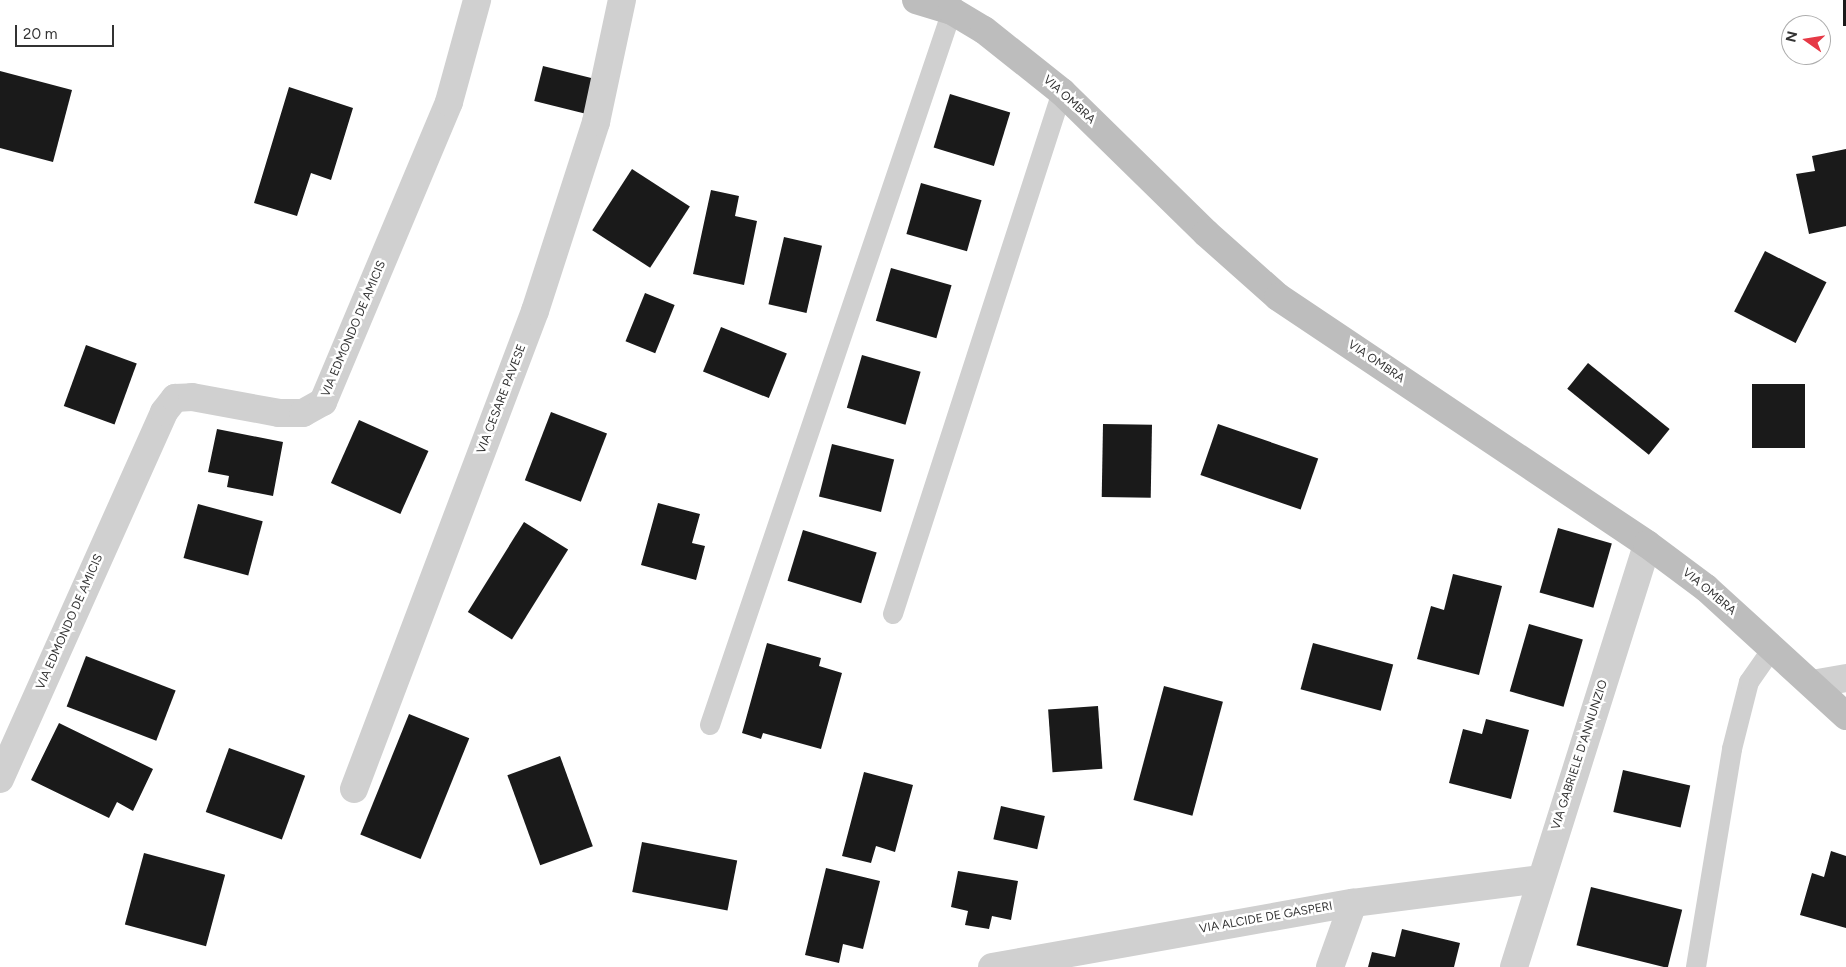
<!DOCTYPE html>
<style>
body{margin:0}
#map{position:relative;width:1846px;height:967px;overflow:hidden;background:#fff;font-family:Figtree,sans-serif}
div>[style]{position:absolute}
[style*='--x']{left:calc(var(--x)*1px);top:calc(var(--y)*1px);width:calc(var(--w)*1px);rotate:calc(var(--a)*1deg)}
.building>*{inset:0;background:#1a1a1a;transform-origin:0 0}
.service>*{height:20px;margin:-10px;padding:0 10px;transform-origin:10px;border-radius:10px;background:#d0d0d0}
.minor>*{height:28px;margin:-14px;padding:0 14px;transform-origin:14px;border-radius:14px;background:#d0d0d0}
.secondary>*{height:28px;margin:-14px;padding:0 14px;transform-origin:14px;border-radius:14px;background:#bdbdbd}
span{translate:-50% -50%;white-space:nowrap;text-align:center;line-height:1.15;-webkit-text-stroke:5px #fff;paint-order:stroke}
.street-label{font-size:12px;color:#333}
.north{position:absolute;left:1781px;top:15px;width:50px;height:50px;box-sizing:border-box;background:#fff;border:1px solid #adadad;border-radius:50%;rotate:283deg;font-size:14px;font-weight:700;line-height:20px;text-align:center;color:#333}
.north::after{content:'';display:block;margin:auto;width:18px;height:22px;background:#e63946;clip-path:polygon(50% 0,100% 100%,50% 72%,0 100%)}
.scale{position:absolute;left:15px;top:25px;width:99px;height:22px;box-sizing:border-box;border:2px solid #333;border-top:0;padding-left:6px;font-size:15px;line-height:18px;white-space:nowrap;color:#333;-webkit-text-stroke:4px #fff;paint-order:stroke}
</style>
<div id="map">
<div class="building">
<i style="left:1843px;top:0;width:3px;height:26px"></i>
<i style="left:543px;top:66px;width:57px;height:36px;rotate:14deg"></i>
<i style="clip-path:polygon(0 71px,72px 90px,53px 162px,0 148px)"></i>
<i style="clip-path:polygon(289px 87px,353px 108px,331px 180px,311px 173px,297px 216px,254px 203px)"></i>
<i style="left:950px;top:94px;width:63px;height:56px;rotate:17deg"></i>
<i style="clip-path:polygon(1846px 149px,1846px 226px,1809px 234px,1796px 174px,1815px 171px,1812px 156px)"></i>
<i style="left:632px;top:169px;width:69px;height:73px;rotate:33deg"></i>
<i style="left:921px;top:183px;width:63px;height:53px;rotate:16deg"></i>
<i style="clip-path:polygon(711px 190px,739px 196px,735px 216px,757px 221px,744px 285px,693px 274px)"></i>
<i style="left:784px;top:237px;width:39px;height:69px;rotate:13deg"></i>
<i style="left:1765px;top:251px;width:69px;height:68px;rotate:27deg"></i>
<i style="left:891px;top:268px;width:63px;height:55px;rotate:16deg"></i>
<i style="left:645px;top:293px;width:32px;height:52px;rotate:22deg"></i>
<i style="left:721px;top:327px;width:71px;height:48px;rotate:22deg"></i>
<i style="left:86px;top:345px;width:54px;height:65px;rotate:20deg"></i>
<i style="left:862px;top:355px;width:61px;height:55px;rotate:16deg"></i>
<i style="left:1588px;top:363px;width:105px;height:33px;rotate:39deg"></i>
<i style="left:1752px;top:384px;width:53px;height:64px"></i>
<i style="left:551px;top:412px;width:60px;height:73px;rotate:21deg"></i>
<i style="left:359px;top:420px;width:76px;height:69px;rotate:24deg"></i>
<i style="left:1103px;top:424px;width:49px;height:73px;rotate:1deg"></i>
<i style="left:1218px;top:424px;width:106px;height:54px;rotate:19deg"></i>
<i style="clip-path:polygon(217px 429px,283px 442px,273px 496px,227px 487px,229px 476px,208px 472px)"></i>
<i style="left:832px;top:444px;width:64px;height:54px;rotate:14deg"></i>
<i style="clip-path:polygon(658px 503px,700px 514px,692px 543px,705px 546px,696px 580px,641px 565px)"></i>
<i style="left:198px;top:504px;width:67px;height:56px;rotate:15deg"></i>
<i style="left:524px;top:522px;width:52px;height:106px;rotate:32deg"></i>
<i style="left:1558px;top:528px;width:56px;height:67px;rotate:16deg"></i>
<i style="left:803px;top:530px;width:77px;height:53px;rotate:17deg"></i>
<i style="clip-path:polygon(1453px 574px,1502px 586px,1479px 675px,1417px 659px,1431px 606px,1444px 610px)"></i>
<i style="left:1529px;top:624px;width:56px;height:70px;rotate:16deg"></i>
<i style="clip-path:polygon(767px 643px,821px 658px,819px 666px,842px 673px,821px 749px,763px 733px,761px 739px,742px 733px)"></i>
<i style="left:1313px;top:643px;width:83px;height:48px;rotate:15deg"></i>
<i style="left:86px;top:656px;width:96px;height:54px;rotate:21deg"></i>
<i style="left:1164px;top:686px;width:61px;height:118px;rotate:15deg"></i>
<i style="left:1098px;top:706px;width:63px;height:50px;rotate:86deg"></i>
<i style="left:409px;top:714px;width:65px;height:130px;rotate:22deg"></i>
<i style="clip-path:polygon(1486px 719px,1529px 730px,1511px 799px,1449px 783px,1463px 729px,1482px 734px)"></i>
<i style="clip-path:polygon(59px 723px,153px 769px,133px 811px,117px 802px,109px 818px,31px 780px)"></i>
<i style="left:229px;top:748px;width:81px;height:68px;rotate:20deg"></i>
<i style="left:560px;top:756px;width:96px;height:56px;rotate:70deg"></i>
<i style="left:1623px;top:770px;width:69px;height:43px;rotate:13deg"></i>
<i style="clip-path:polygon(864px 772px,913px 785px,895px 852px,876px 846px,871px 863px,842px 856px)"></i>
<i style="left:1001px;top:806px;width:45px;height:34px;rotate:13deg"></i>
<i style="left:642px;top:842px;width:97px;height:51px;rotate:11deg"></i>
<i style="clip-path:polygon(1831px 851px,1846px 856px,1846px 928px,1800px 915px,1812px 873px,1824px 877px)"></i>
<i style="left:144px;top:853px;width:84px;height:74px;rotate:15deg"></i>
<i style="clip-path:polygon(826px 868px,880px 881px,863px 949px,843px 944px,839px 963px,805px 955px)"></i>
<i style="clip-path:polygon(958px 871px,1018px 881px,1011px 920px,992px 916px,989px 929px,965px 925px,968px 911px,951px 907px)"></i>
<i style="left:1591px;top:887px;width:94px;height:60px;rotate:14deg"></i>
<i style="clip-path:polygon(1402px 929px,1460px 943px,1454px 967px,1368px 967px,1372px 952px,1395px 957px)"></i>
</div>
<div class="service">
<i style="--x:893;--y:614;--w:549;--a:-72.06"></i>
<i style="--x:710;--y:725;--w:754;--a:-71.28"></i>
<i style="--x:1696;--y:967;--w:221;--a:-80.6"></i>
<i style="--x:1732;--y:749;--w:69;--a:-75.8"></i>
<i style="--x:1749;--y:682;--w:40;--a:-55.1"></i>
</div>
<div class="minor">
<i style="--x:1812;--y:684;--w:35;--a:-10"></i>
<i style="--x:0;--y:779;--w:402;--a:-65.9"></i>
<i style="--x:164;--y:412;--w:18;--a:-52"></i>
<i style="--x:175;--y:398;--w:17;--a:-3"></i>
<i style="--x:192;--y:397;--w:88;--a:10.4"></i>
<i style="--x:279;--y:413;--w:24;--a:0"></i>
<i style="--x:303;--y:413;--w:23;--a:-29"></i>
<i style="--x:323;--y:402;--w:325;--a:-67.2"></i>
<i style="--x:449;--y:102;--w:106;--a:-74.6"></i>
<i style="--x:354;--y:789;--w:511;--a:-69.26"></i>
<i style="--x:535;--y:311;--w:199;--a:-72.1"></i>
<i style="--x:596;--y:122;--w:125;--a:-78"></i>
<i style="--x:992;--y:967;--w:367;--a:-10.1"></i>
<i style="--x:1353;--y:903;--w:190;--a:-7.3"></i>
<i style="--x:1330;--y:967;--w:68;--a:-70.2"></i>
<i style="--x:1514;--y:967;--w:443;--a:-72.5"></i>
</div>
<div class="secondary">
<i style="--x:916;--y:0;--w:38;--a:17"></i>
<i style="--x:952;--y:11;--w:37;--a:31"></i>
<i style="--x:984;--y:30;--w:100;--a:38.5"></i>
<i style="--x:1062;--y:92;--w:202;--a:44.4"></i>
<i style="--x:1206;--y:233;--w:96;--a:41.6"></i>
<i style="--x:1278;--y:297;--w:444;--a:33.8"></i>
<i style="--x:1647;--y:544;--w:74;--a:36.7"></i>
<i style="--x:1706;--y:588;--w:190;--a:42.4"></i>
</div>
<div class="street-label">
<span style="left:1069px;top:100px;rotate:42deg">VIA OMBRA</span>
<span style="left:354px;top:329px;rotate:-67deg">VIA EDMONDO DE AMICIS</span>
<span style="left:1376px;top:362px;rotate:34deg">VIA OMBRA</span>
<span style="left:502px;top:399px;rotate:-69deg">VIA CESARE PAVESE</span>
<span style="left:1709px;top:592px;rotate:40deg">VIA OMBRA</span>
<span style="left:70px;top:622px;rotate:-66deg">VIA EDMONDO DE AMICIS</span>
<span style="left:1580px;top:755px;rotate:-72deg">VIA GABRIELE D'ANNUNZIO</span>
<span style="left:1266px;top:918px;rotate:-10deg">VIA ALCIDE DE GASPERI</span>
</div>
<div class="north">N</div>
<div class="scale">20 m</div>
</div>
